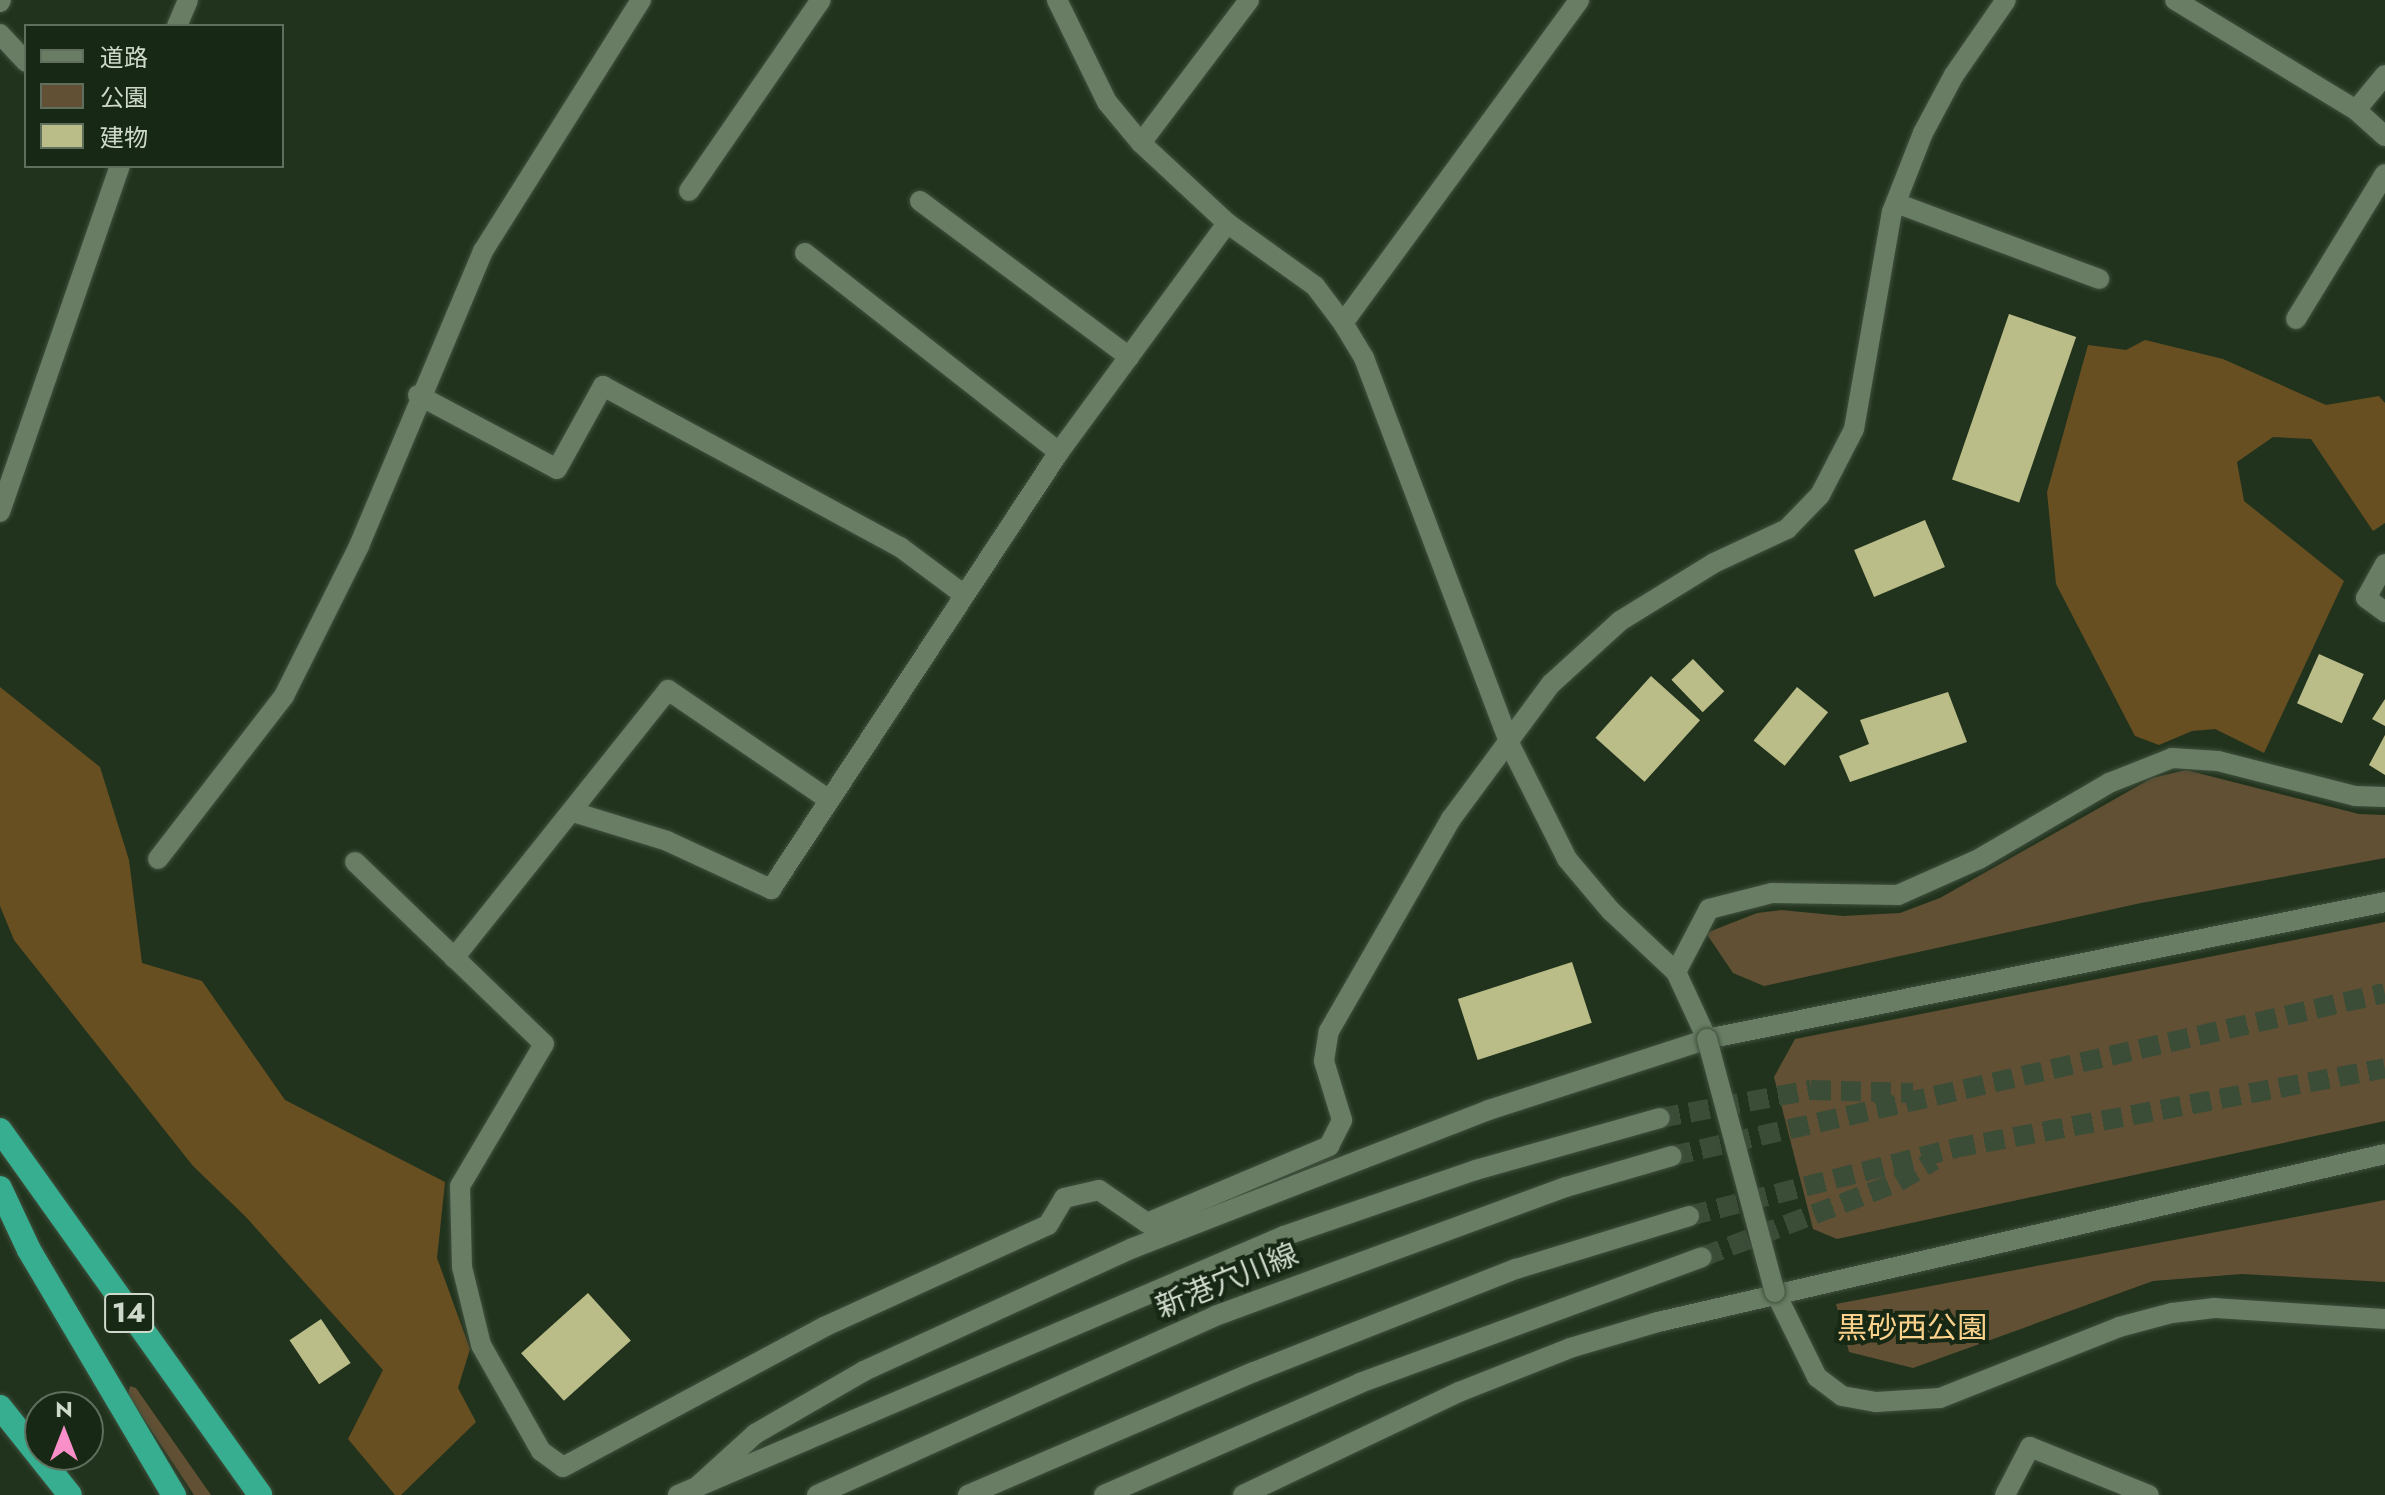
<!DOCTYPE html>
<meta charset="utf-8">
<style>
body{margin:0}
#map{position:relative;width:2385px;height:1495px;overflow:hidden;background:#21331d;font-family:Jost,"Noto Sans JP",sans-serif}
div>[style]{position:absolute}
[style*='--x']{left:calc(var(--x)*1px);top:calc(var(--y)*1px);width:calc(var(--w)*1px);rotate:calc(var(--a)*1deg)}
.green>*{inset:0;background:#615034}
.forest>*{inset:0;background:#684f22}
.building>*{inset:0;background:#bbbd89;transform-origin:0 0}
.minor-tunnel>*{height:20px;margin-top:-10px;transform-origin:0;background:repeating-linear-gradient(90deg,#3b4c37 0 20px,transparent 0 30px)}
.roads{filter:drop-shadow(0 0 2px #40503d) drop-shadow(0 0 2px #40503d)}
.minor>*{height:20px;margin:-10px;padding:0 10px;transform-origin:10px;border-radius:10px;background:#687d64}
.highway>*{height:24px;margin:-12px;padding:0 12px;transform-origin:12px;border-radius:12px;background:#36ae8f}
.bridges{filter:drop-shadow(0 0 2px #40503d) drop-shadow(0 0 2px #40503d)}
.minor-bridge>*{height:20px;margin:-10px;padding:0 10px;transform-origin:10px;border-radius:10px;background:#687d64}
span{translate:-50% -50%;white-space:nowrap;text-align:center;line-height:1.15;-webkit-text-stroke:8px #172914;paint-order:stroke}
.shield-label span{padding:2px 6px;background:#172914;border:2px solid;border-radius:6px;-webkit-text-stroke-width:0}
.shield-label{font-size:28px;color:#ced9cb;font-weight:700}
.street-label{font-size:30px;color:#ced9cb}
.park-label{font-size:30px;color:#fcd18b}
.legend{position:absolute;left:24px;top:24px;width:260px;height:144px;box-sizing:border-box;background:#172914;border:2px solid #606f5d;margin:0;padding:10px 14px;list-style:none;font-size:24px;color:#ced9cb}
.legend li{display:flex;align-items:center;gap:16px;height:40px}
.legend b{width:40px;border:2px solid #606f5d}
.north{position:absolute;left:24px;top:1391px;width:80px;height:80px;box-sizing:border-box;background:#172914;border:2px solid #606f5d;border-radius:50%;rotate:0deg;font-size:22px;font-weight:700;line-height:32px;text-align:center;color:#ced9cb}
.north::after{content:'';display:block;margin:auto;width:28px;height:36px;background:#f98fc8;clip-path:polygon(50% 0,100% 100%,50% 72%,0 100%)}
</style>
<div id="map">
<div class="green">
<i style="clip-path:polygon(2186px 770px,2359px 814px,2385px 815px,2385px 858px,2141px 903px,1764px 986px,1733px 973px,1706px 933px,1757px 913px,1781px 910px,1843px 916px,1900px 913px,1940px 898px,2152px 778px)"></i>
<i style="clip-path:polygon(2385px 922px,2385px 1121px,1837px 1239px,1813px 1229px,1774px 1077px,1795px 1039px)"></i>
<i style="clip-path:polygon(2385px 1200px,2385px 1282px,2242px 1274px,2153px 1281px,1913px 1368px,1849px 1352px,1836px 1304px)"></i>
<i style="clip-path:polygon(130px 1386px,136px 1388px,211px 1495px,194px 1495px,128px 1395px)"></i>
</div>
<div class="forest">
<i style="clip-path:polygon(2145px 340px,2223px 359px,2326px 405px,2379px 396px,2385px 403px,2385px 523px,2373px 531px,2311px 439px,2273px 437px,2237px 462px,2244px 501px,2344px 581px,2264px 753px,2215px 729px,2192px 731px,2159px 745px,2135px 736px,2056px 584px,2047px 492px,2088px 345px,2126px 350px)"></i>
<i style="clip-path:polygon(0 687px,100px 767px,129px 860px,142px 963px,202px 981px,285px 1100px,445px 1182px,437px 1258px,470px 1349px,458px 1388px,476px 1422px,401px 1495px,395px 1495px,348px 1439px,383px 1370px,246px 1217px,193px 1166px,14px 940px,0 906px)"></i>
</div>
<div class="building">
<i style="left:2009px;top:314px;width:71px;height:175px;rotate:19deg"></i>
<i style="left:1925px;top:520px;width:51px;height:77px;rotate:67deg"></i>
<i style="left:2319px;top:654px;width:49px;height:54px;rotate:24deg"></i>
<i style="left:1693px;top:659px;width:45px;height:30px;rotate:46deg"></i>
<i style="left:1651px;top:676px;width:66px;height:83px;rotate:42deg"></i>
<i style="left:1797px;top:687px;width:40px;height:69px;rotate:39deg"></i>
<i style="clip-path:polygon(1948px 692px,1967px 742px,1850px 782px,1839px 756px,1869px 744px,1860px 720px)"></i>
<i style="clip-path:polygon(2385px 699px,2385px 726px,2372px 719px)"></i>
<i style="clip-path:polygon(2385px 735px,2385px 775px,2369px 765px)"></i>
<i style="left:1572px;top:962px;width:64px;height:120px;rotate:72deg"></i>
<i style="left:588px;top:1293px;width:64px;height:90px;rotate:48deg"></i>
<i style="left:321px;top:1319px;width:53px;height:38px;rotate:56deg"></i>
</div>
<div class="minor-tunnel">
<i style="--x:1660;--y:1118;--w:154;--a:-10.5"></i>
<i style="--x:1811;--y:1090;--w:102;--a:1.7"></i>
<i style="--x:1672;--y:1156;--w:731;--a:-12.88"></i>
<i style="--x:1689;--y:1216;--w:275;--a:-14.3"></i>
<i style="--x:1955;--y:1148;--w:437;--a:-10.5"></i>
<i style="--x:1702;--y:1257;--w:210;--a:-20.9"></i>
<i style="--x:1898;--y:1182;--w:42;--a:-31.4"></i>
</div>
<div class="roads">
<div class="minor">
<i style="--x:1057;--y:0;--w:114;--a:63.9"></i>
<i style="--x:1107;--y:102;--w:53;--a:50.3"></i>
<i style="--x:1141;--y:143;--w:117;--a:42.9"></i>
<i style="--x:1227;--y:223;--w:108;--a:35.6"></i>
<i style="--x:1315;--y:286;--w:46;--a:52.9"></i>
<i style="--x:1343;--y:323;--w:41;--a:59"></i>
<i style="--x:1364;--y:358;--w:414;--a:69.3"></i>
<i style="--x:1510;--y:745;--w:127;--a:63.4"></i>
<i style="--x:1567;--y:859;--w:68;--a:49.8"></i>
<i style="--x:1611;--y:911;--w:89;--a:43.2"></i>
<i style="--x:1676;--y:972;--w:74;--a:65.2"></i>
<i style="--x:2175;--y:0;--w:212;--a:31.3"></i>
<i style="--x:2356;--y:110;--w:39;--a:42"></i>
<i style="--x:0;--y:2;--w:2;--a:-63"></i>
<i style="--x:177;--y:26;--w:28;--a:-67"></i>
<i style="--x:0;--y:34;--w:38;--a:47"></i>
<i style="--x:2356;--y:110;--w:45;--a:-50.4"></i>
<i style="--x:1141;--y:143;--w:179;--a:-52.9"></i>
<i style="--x:689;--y:191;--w:232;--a:-55.4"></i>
<i style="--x:920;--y:201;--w:261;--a:36.7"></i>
<i style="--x:1896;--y:203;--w:217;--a:20.5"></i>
<i style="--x:805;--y:253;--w:323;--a:38.1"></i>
<i style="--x:2296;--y:319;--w:170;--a:-58.5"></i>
<i style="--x:1343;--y:323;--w:400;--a:-53.8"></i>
<i style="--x:418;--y:395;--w:157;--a:28"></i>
<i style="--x:557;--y:469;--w:95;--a:-61"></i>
<i style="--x:603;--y:386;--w:338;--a:28.5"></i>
<i style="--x:900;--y:547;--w:79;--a:36.7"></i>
<i style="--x:0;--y:512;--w:366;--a:-70.9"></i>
<i style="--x:2385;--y:564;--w:39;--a:119"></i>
<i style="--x:2366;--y:598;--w:24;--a:36"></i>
<i style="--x:573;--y:812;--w:98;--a:17.1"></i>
<i style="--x:667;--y:841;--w:115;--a:24.8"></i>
<i style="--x:771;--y:889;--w:523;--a:-56.61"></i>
<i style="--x:1059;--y:452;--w:284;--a:-53.7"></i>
<i style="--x:158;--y:859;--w:206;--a:-52.3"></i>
<i style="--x:284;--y:696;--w:168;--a:-63.4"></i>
<i style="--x:359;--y:546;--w:320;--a:-67.2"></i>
<i style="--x:483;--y:251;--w:297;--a:-57.8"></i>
<i style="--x:355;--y:862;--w:262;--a:43.9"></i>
<i style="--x:544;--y:1044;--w:165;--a:120.6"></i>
<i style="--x:460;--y:1186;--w:81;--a:88.6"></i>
<i style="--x:462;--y:1267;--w:80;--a:76.3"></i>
<i style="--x:481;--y:1345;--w:122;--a:60.5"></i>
<i style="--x:541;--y:1451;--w:27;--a:36"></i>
<i style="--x:563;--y:1467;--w:298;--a:-28.2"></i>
<i style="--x:826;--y:1326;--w:244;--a:-24.5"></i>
<i style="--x:1048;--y:1225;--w:31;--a:-59"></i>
<i style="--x:1064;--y:1198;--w:36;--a:-13"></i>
<i style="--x:1099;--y:1190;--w:58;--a:34.5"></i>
<i style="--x:1147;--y:1223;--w:198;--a:-22.9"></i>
<i style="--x:1329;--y:1146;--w:29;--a:-63"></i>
<i style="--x:1342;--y:1120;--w:62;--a:-107"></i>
<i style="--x:1324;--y:1061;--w:30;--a:-81"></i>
<i style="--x:1329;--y:1031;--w:245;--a:-60.1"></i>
<i style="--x:1451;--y:819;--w:168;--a:-53.5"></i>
<i style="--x:1551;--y:684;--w:93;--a:-42.4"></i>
<i style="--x:1620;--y:621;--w:110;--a:-31.7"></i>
<i style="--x:1714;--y:563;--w:81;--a:-25"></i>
<i style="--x:1787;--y:529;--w:47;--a:-45.9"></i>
<i style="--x:1820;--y:495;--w:74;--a:-62.7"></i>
<i style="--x:1854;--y:429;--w:220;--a:-80.1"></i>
<i style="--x:1892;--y:212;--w:85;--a:-68.6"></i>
<i style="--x:1923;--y:133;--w:66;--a:-61.9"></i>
<i style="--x:1954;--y:75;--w:91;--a:-55.3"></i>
<i style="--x:454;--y:958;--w:343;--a:-51.4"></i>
<i style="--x:668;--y:690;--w:195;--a:34.3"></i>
<i style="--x:1676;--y:972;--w:71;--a:-62.4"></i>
<i style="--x:1709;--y:909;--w:65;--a:-14.3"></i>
<i style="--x:1772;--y:893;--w:126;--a:0.9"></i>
<i style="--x:1898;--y:895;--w:89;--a:-24"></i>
<i style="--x:1979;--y:859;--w:151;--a:-30.3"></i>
<i style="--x:2109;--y:783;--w:68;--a:-21.6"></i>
<i style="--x:2172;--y:758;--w:46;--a:3.7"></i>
<i style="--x:2218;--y:761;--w:141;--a:14.3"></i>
<i style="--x:2355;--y:796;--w:30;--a:2"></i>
<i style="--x:1775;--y:1292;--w:95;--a:63.7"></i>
<i style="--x:1817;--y:1377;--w:31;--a:37"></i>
<i style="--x:1842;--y:1396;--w:35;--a:10"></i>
<i style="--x:1876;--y:1402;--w:64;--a:-3.6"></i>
<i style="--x:1940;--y:1398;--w:193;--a:-21.6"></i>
<i style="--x:2119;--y:1327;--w:55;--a:-14.8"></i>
<i style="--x:2172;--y:1313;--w:43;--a:-6.6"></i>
<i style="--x:2215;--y:1308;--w:170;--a:3.7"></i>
<i style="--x:699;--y:1485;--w:76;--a:-42.3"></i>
<i style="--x:755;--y:1434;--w:126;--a:-30"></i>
<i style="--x:864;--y:1371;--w:296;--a:-24.6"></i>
<i style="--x:1133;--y:1248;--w:382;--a:-21.2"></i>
<i style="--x:1489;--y:1110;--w:229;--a:-18"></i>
<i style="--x:1707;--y:1039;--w:692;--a:-11.42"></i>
<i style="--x:678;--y:1495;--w:659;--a:-23.14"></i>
<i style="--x:1284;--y:1236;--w:203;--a:-19"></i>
<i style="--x:1476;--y:1170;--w:191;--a:-15.8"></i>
<i style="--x:817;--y:1495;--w:436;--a:-24.2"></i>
<i style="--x:1215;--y:1316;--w:374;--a:-20.2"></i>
<i style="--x:1566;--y:1187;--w:110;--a:-16.3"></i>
<i style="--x:968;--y:1495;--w:311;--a:-23.3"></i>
<i style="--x:1254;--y:1372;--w:282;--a:-21.5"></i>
<i style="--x:1516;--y:1269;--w:181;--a:-17"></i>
<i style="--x:1104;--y:1495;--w:279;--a:-23.6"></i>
<i style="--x:1360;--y:1383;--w:364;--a:-20.2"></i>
<i style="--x:1243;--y:1495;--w:239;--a:-25.5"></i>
<i style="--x:1459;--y:1392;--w:119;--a:-21.6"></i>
<i style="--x:1570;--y:1348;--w:92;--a:-16.5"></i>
<i style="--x:1658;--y:1322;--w:746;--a:-13.01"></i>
<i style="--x:2005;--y:1495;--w:54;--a:-62.5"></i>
<i style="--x:2030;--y:1447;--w:128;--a:22"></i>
</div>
<div class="highway">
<i style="--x:0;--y:1130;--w:448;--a:54.5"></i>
<i style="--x:0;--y:1188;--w:68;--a:64.9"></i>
<i style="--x:29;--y:1250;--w:285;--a:59.4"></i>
<i style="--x:0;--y:1407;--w:112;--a:51.5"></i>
</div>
</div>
<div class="bridges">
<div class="minor-bridge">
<i style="--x:1707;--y:1039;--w:262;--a:75"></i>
</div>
</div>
<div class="shield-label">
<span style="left:129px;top:1313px">14</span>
</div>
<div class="street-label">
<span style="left:1227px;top:1281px;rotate:-22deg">新港穴川線</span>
</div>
<div class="park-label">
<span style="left:1912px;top:1328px">黒砂西公園</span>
</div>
<ul class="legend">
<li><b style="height:10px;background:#687d64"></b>道路</li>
<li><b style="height:22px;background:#615034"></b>公園</li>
<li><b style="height:22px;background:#bbbd89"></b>建物</li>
</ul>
<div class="north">N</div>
</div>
